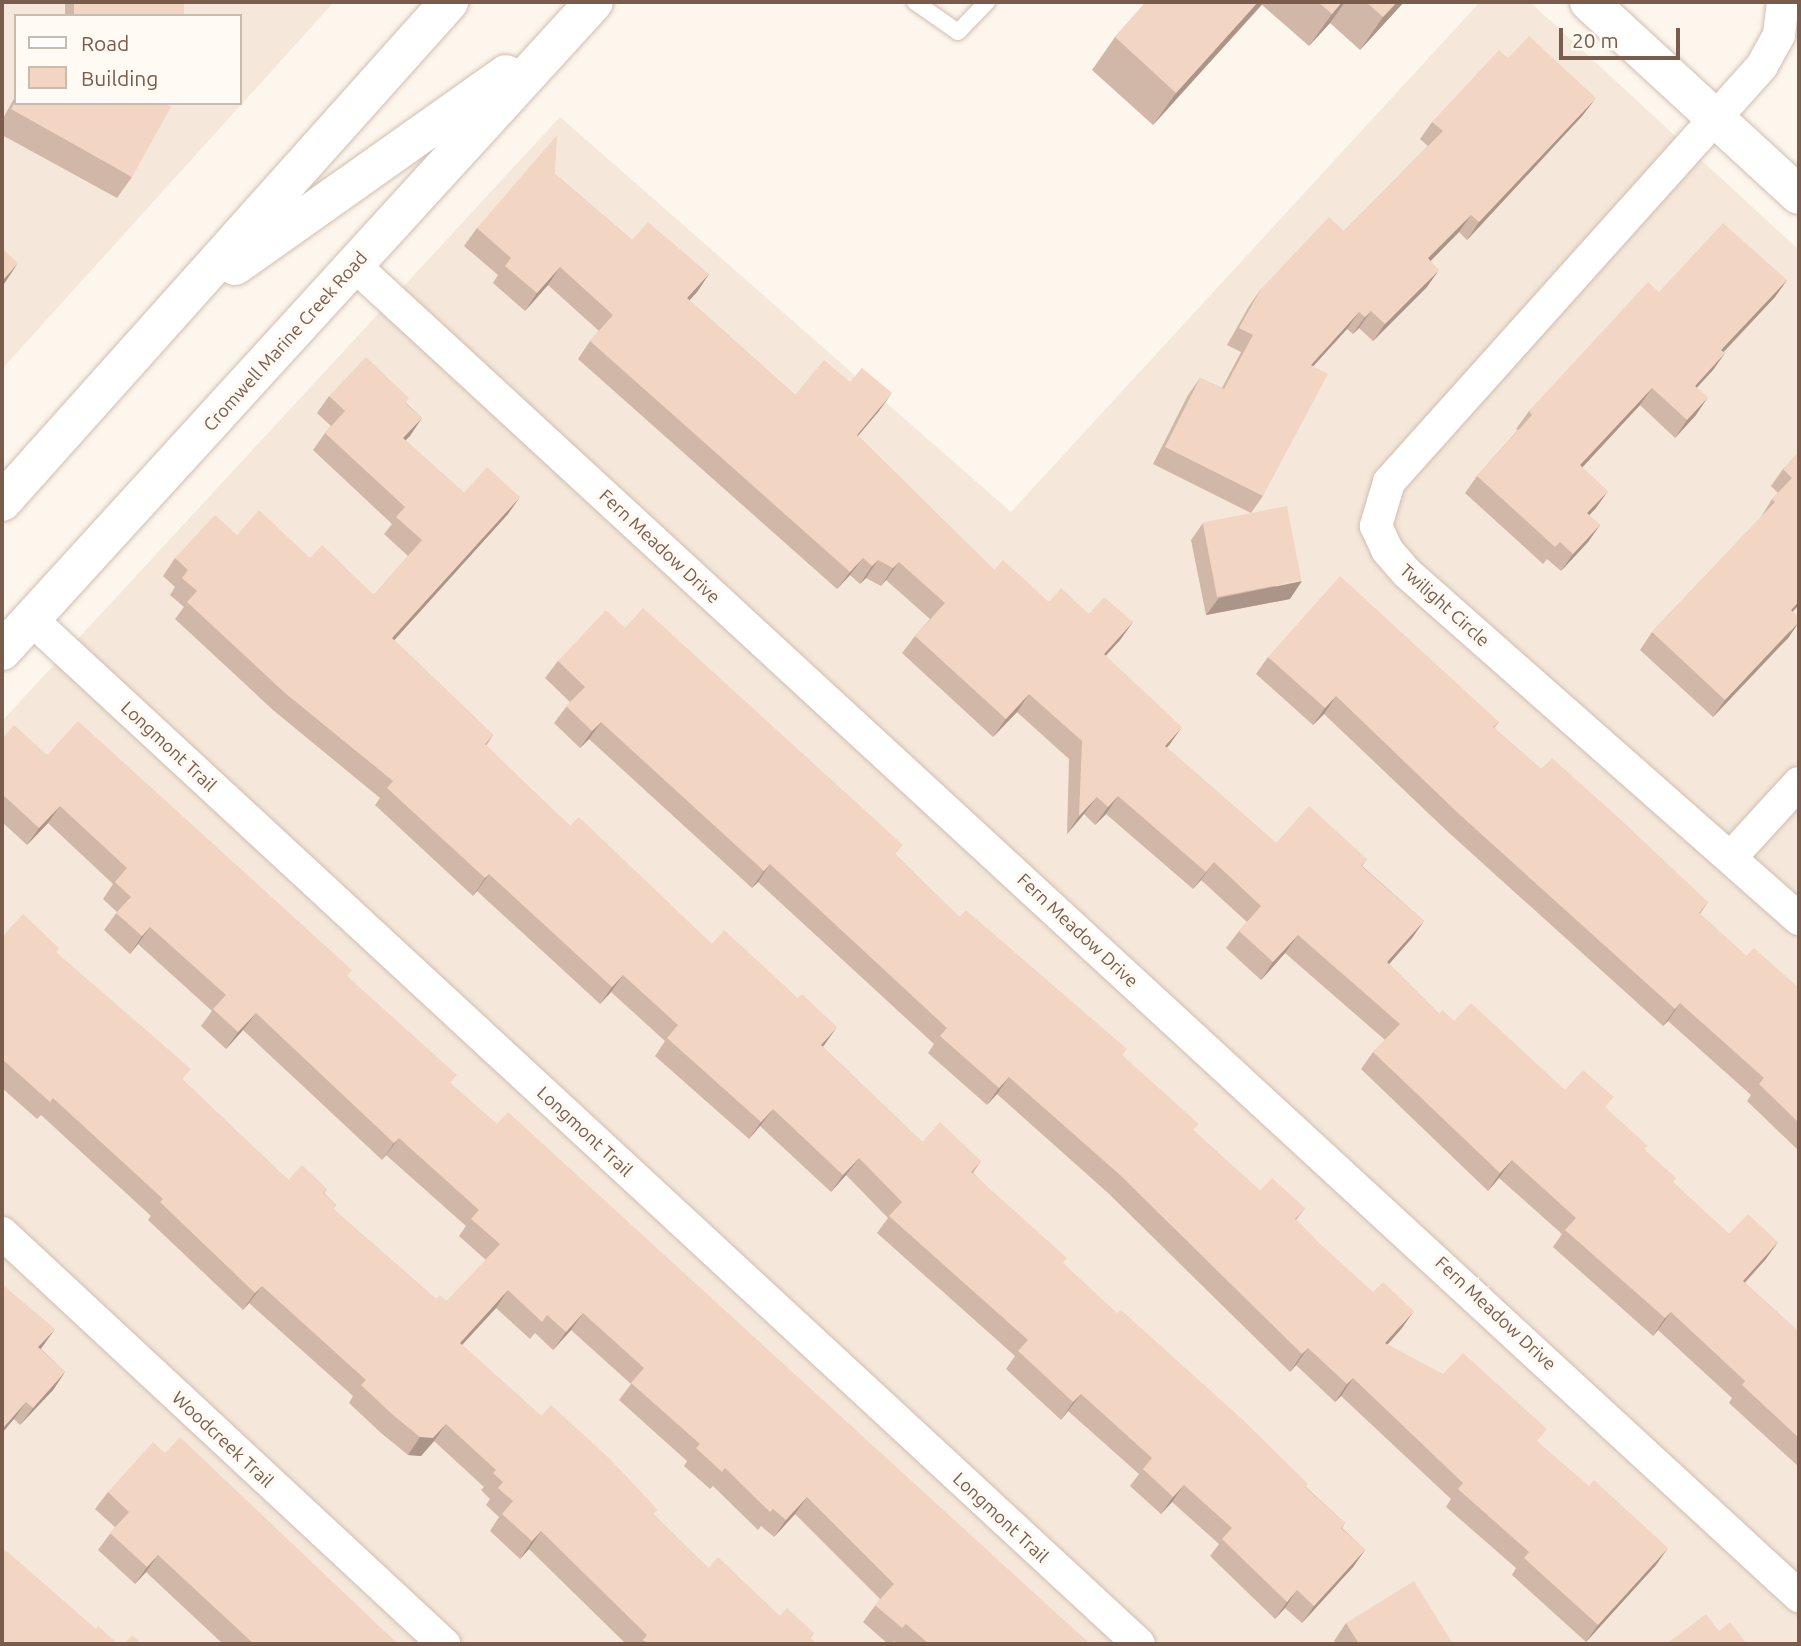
<!DOCTYPE html>
<style>
body{margin:0}
#map{position:relative;width:1801px;height:1646px;overflow:hidden;background:#fdf6ec;font-family:Ubuntu,sans-serif}
div>[style]{position:absolute}
[style*='--x']{left:calc(var(--x)*1px);top:calc(var(--y)*1px);width:calc(var(--w)*1px);rotate:calc(var(--a)*1deg)}
.residential>*{inset:0;background:#f5e8da}
.roads{filter:drop-shadow(0 0 2px #d1beb0) drop-shadow(0 0 2px #d1beb0)}
.lane>*{height:16px;margin:-8px;padding:0 8px;transform-origin:8px;border-radius:8px;background:#fff}
.street>*{height:32px;margin:-16px;padding:0 16px;transform-origin:16px;border-radius:16px;background:#fff}
.secondary>*{height:38px;margin:-19px;padding:0 19px;transform-origin:19px;border-radius:19px;background:#fff}
.wall>*{inset:0;background:#d1b7a8;transform-origin:0 0}
.shaded-wall>*{inset:0;background:#aa9588}
.building>*{inset:0;background:#f3d5c3;transform-origin:0 0}
span{translate:-50% -50%;white-space:nowrap;text-align:center;line-height:1.15;-webkit-text-stroke:7px #fffaf3;paint-order:stroke}
.street-label{font-size:18px;color:#7a5c4d}
.frame{position:absolute;inset:0;border:4px solid #7a5c4d;pointer-events:none}
.legend{position:absolute;left:14px;top:14px;width:228px;height:91px;box-sizing:border-box;background:#fffaf3;border:2px solid #cabbb1;margin:0;padding:9px 12px;list-style:none;font-size:21px;color:#7a5c4d}
.legend li{display:flex;align-items:center;gap:14px;height:35px}
.legend b{width:35px;border:2px solid #cabbb1}
.scale{position:absolute;left:1559px;top:28px;width:121px;height:32px;box-sizing:border-box;border:4px solid #7a5c4d;border-top:0;padding-left:9px;font-size:21px;line-height:24px;white-space:nowrap;color:#7a5c4d;-webkit-text-stroke:5px #fffaf3;paint-order:stroke}
</style>
<div id="map">
<div class="residential">
<i style="clip-path:polygon(evenodd,2px 2px,334px 2px,2px 369px,2px 2px,16px 16px,240px 16px,240px 103px,16px 103px,16px 16px)"></i>
<i style="clip-path:polygon(1480px 2px,1530px 2px,1799px 250px,1799px 1644px,2px 1644px,2px 721px,560px 117px,1011px 512px)"></i>
</div>
<div class="roads">
<div class="lane">
<i style="--x:915;--y:2;--w:52;--a:34.9"></i>
<i style="--x:958;--y:32;--w:42;--a:-46"></i>
</div>
<div class="street">
<i style="--x:1783;--y:2;--w:33;--a:97"></i>
<i style="--x:1779;--y:35;--w:35;--a:119"></i>
<i style="--x:1762;--y:66;--w:559;--a:131.88"></i>
<i style="--x:1389;--y:482;--w:46;--a:106.5"></i>
<i style="--x:1376;--y:526;--w:26;--a:65"></i>
<i style="--x:1387;--y:550;--w:30;--a:49"></i>
<i style="--x:1407;--y:573;--w:523;--a:41.43"></i>
<i style="--x:354;--y:265;--w:1965;--a:42.65"></i>
<i style="--x:31;--y:619;--w:1509;--a:42.77"></i>
<i style="--x:1732;--y:856;--w:99;--a:-47.5"></i>
<i style="--x:2;--y:1233;--w:604;--a:42.92"></i>
</div>
<div class="secondary">
<i style="--x:1589;--y:2;--w:285;--a:42.6"></i>
<i style="--x:235;--y:266;--w:332;--a:-35.3"></i>
<i style="--x:2;--y:502;--w:671;--a:-48.2"></i>
<i style="--x:2;--y:651;--w:878;--a:-47.63"></i>
</div>
</div>
<div class="wall">
<i style="left:65px;top:2px;width:119px;height:15px"></i>
<i style="clip-path:polygon(1146px 2px,1404px 2px,1360px 50px,1330px 23px,1309px 46px,1262px 5px,1153px 125px,1092px 70px,1115px 37px)"></i>
<i style="clip-path:polygon(1508px 58px,1583px 115px,1467px 240px,1459px 232px,1430px 261px,1427px 287px,1373px 341px,1359px 328px,1353px 334px,1347px 329px,1313px 366px,1263px 496px,1251px 513px,1153px 464px,1188px 395px,1200px 378px,1222px 388px,1241px 352px,1227px 345px,1249px 306px,1261px 289px,1344px 231px,1428px 146px,1420px 139px,1432px 122px)"></i>
<i style="clip-path:polygon(16px 95px,16px 103px,132px 177px,117px 198px,2px 135px,2px 120px)"></i>
<i style="clip-path:polygon(555px 174px,632px 240px,709px 274px,697px 292px,689px 300px,795px 395px,879px 411px,858px 436px,994px 570px,1049px 602px,1089px 614px,1133px 622px,1120px 640px,1106px 656px,1170px 744px,1167px 748px,1276px 843px,1367px 859px,1362px 866px,1424px 921px,1412px 938px,1389px 964px,1439px 1014px,1454px 1021px,1565px 1090px,1606px 1108px,1645px 1150px,1673px 1183px,1729px 1234px,1778px 1242px,1765px 1260px,1745px 1283px,1799px 1332px,1799px 1467px,1729px 1403px,1732px 1398px,1658px 1330px,1653px 1336px,1553px 1247px,1562px 1234px,1499px 1178px,1488px 1191px,1361px 1069px,1373px 1052px,1385px 1040px,1285px 953px,1261px 980px,1226px 948px,1239px 931px,1247px 922px,1201px 880px,1193px 889px,1106px 814px,1095px 825px,1084px 814px,1067px 834px,1069px 759px,1017px 712px,993px 737px,902px 653px,915px 636px,930px 619px,886px 580px,881px 586px,866px 578px,860px 584px,850px 575px,837px 589px,578px 359px,590px 341px,599px 331px,548px 285px,525px 311px,493px 283px,498px 275px,464px 246px,477px 228px)"></i>
<i style="clip-path:polygon(1787px 280px,1775px 297px,1724px 352px,1725px 353px,1713px 370px,1697px 387px,1696px 415px,1675px 438px,1640px 405px,1582px 467px,1596px 508px,1589px 515px,1600px 525px,1588px 542px,1561px 571px,1547px 559px,1543px 564px,1465px 493px,1477px 476px,1518px 430px,1516px 429px,1529px 411px,1659px 292px)"></i>
<i style="clip-path:polygon(329px 396px,406px 403px,422px 418px,405px 440px,464px 493px,508px 514px,394px 640px,493px 735px,486px 746px,570px 826px,712px 944px,825px 1044px,823px 1047px,922px 1142px,981px 1161px,973px 1173px,1063px 1264px,1345px 1523px,1342px 1528px,1365px 1550px,1353px 1567px,1302px 1623px,1285px 1608px,1275px 1619px,1210px 1556px,1219px 1544px,1172px 1502px,1161px 1514px,1130px 1486px,1139px 1474px,1068px 1411px,1061px 1420px,1006px 1369px,1015px 1356px,877px 1233px,888px 1218px,846px 1175px,831px 1192px,760px 1126px,749px 1139px,655px 1056px,665px 1041px,611px 992px,600px 1004px,477px 891px,473px 896px,375px 805px,380px 798px,273px 710px,175px 619px,184px 607px,170px 595px,175px 587px,163px 576px,175px 558px,237px 535px,310px 558px,374px 595px,408px 556px,384px 534px,392px 524px,313px 450px,325px 433px,331px 426px,317px 413px)"></i>
<i style="clip-path:polygon(1799px 452px,1793px 612px,1789px 637px,1713px 717px,1640px 650px,1652px 632px,1761px 517px,1772px 499px,1778px 493px,1771px 486px,1783px 469px)"></i>
<i style="clip-path:polygon(1203px 523px,1290px 599px,1206px 615px,1191px 540px)"></i>
<i style="clip-path:polygon(625px 628px,896px 855px,959px 917px,1122px 1055px,1194px 1131px,1260px 1191px,1305px 1208px,1296px 1220px,1402px 1328px,1387px 1345px,1538px 1442px,1656px 1565px,1586px 1642px,1512px 1575px,1516px 1568px,1446px 1507px,1451px 1499px,1341px 1396px,1335px 1402px,1296px 1365px,1290px 1372px,1108px 1193px,997px 1094px,987px 1105px,928px 1053px,934px 1044px,758px 882px,752px 888px,589px 739px,580px 748px,554px 723px,570px 702px,545px 678px,558px 661px)"></i>
<i style="clip-path:polygon(1268px 657px,1499px 722px,1494px 728px,1541px 769px,1708px 902px,1700px 914px,1746px 956px,1799px 988px,1799px 1151px,1747px 1101px,1751px 1095px,1668px 1021px,1663px 1026px,1447px 831px,1324px 714px,1313px 725px,1256px 674px)"></i>
<i style="clip-path:polygon(2px 739px,47px 755px,348px 977px,451px 1084px,1090px 1644px,898px 1644px,894px 1641px,891px 1644px,888px 1644px,863px 1622px,880px 1599px,795px 1514px,774px 1537px,761px 1526px,758px 1530px,713px 1486px,710px 1489px,684px 1466px,687px 1461px,619px 1400px,631px 1384px,571px 1330px,553px 1350px,535px 1333px,530px 1339px,496px 1308px,462px 1345px,541px 1416px,654px 1515px,708px 1568px,780px 1616px,814px 1633px,810px 1638px,817px 1644px,626px 1644px,529px 1549px,520px 1559px,490px 1531px,499px 1517px,486px 1505px,490px 1499px,481px 1490px,484px 1487px,434px 1441px,421px 1456px,408px 1455px,381px 1433px,349px 1403px,353px 1396px,249px 1303px,243px 1310px,148px 1220px,151px 1216px,41px 1115px,37px 1119px,2px 1088px,2px 937px,56px 953px,183px 1080px,288px 1180px,327px 1189px,324px 1193px,336px 1205px,333px 1209px,436px 1299px,447px 1301px,486px 1260px,459px 1236px,466px 1226px,386px 1155px,382px 1160px,243px 1030px,226px 1049px,201px 1026px,212px 1011px,138px 944px,130px 954px,104px 930px,117px 912px,103px 899px,113px 884px,48px 823px,27px 845px,2px 822px)"></i>
<i style="clip-path:polygon(2px 1284px,43px 1346px,41px 1349px,65px 1372px,53px 1390px,20px 1425px,14px 1419px)"></i>
<i style="clip-path:polygon(165px 1453px,398px 1644px,223px 1644px,146px 1572px,135px 1584px,98px 1550px,115px 1527px,95px 1509px,108px 1492px)"></i>
<i style="clip-path:polygon(1346px 1623px,1453px 1644px,1336px 1644px,1334px 1641px)"></i>
</div>
<div class="shaded-wall">
<i style="clip-path:polygon(1258px 2px,1264px 2px,1153px 125px,1176px 93px)"></i>
<i style="clip-path:polygon(1342px 2px,1345px 2px,1330px 23px,1309px 46px,1332px 14px)"></i>
<i style="clip-path:polygon(1397px 2px,1404px 2px,1360px 50px,1383px 17px)"></i>
<i style="clip-path:polygon(1596px 98px,1583px 115px,1467px 240px,1479px 222px)"></i>
<i style="clip-path:polygon(1471px 215px,1459px 232px,1416px 276px,1428px 258px)"></i>
<i style="clip-path:polygon(18px 263px,4px 284px,2px 286px,2px 281px)"></i>
<i style="clip-path:polygon(560px 267px,548px 285px,525px 311px,537px 293px)"></i>
<i style="clip-path:polygon(1439px 270px,1427px 287px,1373px 341px,1385px 324px)"></i>
<i style="clip-path:polygon(709px 274px,697px 292px,675px 316px,687px 298px)"></i>
<i style="clip-path:polygon(1787px 280px,1775px 297px,1709px 367px,1721px 350px)"></i>
<i style="clip-path:polygon(1371px 311px,1359px 328px,1353px 334px,1365px 317px)"></i>
<i style="clip-path:polygon(1359px 312px,1347px 329px,1299px 382px,1311px 365px)"></i>
<i style="clip-path:polygon(1725px 353px,1713px 370px,1683px 403px,1695px 386px)"></i>
<i style="clip-path:polygon(1652px 388px,1640px 405px,1568px 483px,1580px 465px)"></i>
<i style="clip-path:polygon(892px 393px,879px 411px,844px 452px,857px 435px)"></i>
<i style="clip-path:polygon(1708px 397px,1696px 415px,1675px 438px,1687px 420px)"></i>
<i style="clip-path:polygon(422px 418px,410px 436px,391px 455px,403px 438px)"></i>
<i style="clip-path:polygon(1608px 491px,1596px 508px,1575px 530px,1587px 513px)"></i>
<i style="clip-path:polygon(520px 497px,508px 514px,380px 656px,392px 638px)"></i>
<i style="clip-path:polygon(1600px 525px,1588px 542px,1561px 571px,1573px 554px)"></i>
<i style="clip-path:polygon(863px 558px,850px 575px,837px 589px,850px 572px)"></i>
<i style="clip-path:polygon(878px 560px,866px 578px,860px 584px,872px 566px)"></i>
<i style="clip-path:polygon(899px 562px,886px 580px,881px 586px,893px 568px)"></i>
<i style="clip-path:polygon(1302px 581px,1290px 599px,1206px 615px,1219px 598px)"></i>
<i style="clip-path:polygon(1799px 601px,1799px 605px,1778px 627px,1791px 610px)"></i>
<i style="clip-path:polygon(1133px 622px,1120px 640px,1091px 671px,1104px 654px)"></i>
<i style="clip-path:polygon(1799px 622px,1789px 637px,1713px 717px,1725px 700px)"></i>
<i style="clip-path:polygon(1029px 694px,1017px 712px,993px 737px,1006px 719px)"></i>
<i style="clip-path:polygon(1336px 696px,1324px 714px,1313px 725px,1325px 708px)"></i>
<i style="clip-path:polygon(601px 722px,589px 739px,580px 748px,592px 731px)"></i>
<i style="clip-path:polygon(1182px 727px,1170px 744px,1152px 763px,1165px 746px)"></i>
<i style="clip-path:polygon(1118px 796px,1106px 814px,1095px 825px,1108px 807px)"></i>
<i style="clip-path:polygon(1097px 797px,1084px 814px,1067px 834px,1079px 816px)"></i>
<i style="clip-path:polygon(60px 806px,48px 823px,27px 845px,39px 828px)"></i>
<i style="clip-path:polygon(1214px 862px,1201px 880px,1193px 889px,1206px 872px)"></i>
<i style="clip-path:polygon(770px 864px,758px 882px,752px 888px,764px 871px)"></i>
<i style="clip-path:polygon(489px 874px,477px 891px,473px 896px,485px 878px)"></i>
<i style="clip-path:polygon(1424px 921px,1412px 938px,1375px 980px,1387px 962px)"></i>
<i style="clip-path:polygon(150px 927px,138px 944px,130px 954px,142px 936px)"></i>
<i style="clip-path:polygon(1298px 935px,1285px 953px,1261px 980px,1273px 962px)"></i>
<i style="clip-path:polygon(623px 975px,611px 992px,600px 1004px,612px 987px)"></i>
<i style="clip-path:polygon(1680px 1003px,1668px 1021px,1663px 1026px,1675px 1009px)"></i>
<i style="clip-path:polygon(256px 1013px,243px 1030px,226px 1049px,238px 1032px)"></i>
<i style="clip-path:polygon(837px 1027px,825px 1044px,808px 1062px,821px 1045px)"></i>
<i style="clip-path:polygon(1009px 1077px,997px 1094px,987px 1105px,999px 1088px)"></i>
<i style="clip-path:polygon(773px 1109px,760px 1126px,749px 1139px,761px 1122px)"></i>
<i style="clip-path:polygon(399px 1138px,386px 1155px,382px 1160px,394px 1143px)"></i>
<i style="clip-path:polygon(859px 1158px,846px 1175px,831px 1192px,843px 1175px)"></i>
<i style="clip-path:polygon(1512px 1160px,1499px 1178px,1488px 1191px,1500px 1173px)"></i>
<i style="clip-path:polygon(1778px 1242px,1765px 1260px,1730px 1298px,1743px 1281px)"></i>
<i style="clip-path:polygon(262px 1286px,249px 1303px,243px 1310px,255px 1293px)"></i>
<i style="clip-path:polygon(508px 1290px,496px 1308px,448px 1360px,460px 1343px)"></i>
<i style="clip-path:polygon(1414px 1311px,1402px 1328px,1373px 1361px,1385px 1343px)"></i>
<i style="clip-path:polygon(1671px 1312px,1658px 1330px,1653px 1336px,1665px 1318px)"></i>
<i style="clip-path:polygon(583px 1313px,571px 1330px,553px 1350px,566px 1332px)"></i>
<i style="clip-path:polygon(55px 1329px,43px 1346px,26px 1364px,38px 1347px)"></i>
<i style="clip-path:polygon(1308px 1348px,1296px 1365px,1290px 1372px,1302px 1354px)"></i>
<i style="clip-path:polygon(65px 1372px,53px 1390px,20px 1425px,33px 1408px)"></i>
<i style="clip-path:polygon(1353px 1378px,1341px 1396px,1335px 1402px,1347px 1384px)"></i>
<i style="clip-path:polygon(1081px 1394px,1068px 1411px,1061px 1420px,1073px 1402px)"></i>
<i style="clip-path:polygon(26px 1402px,14px 1419px,2px 1433px,2px 1429px)"></i>
<i style="clip-path:polygon(446px 1424px,434px 1441px,421px 1456px,408px 1455px,420px 1437px)"></i>
<i style="clip-path:polygon(1184px 1485px,1172px 1502px,1161px 1514px,1173px 1497px)"></i>
<i style="clip-path:polygon(807px 1497px,795px 1514px,774px 1537px,786px 1520px)"></i>
<i style="clip-path:polygon(541px 1531px,529px 1549px,520px 1559px,532px 1541px)"></i>
<i style="clip-path:polygon(1668px 1548px,1656px 1565px,1586px 1642px,1598px 1625px)"></i>
<i style="clip-path:polygon(1365px 1550px,1353px 1567px,1302px 1623px,1314px 1606px)"></i>
<i style="clip-path:polygon(158px 1555px,146px 1572px,135px 1584px,147px 1567px)"></i>
<i style="clip-path:polygon(1297px 1590px,1285px 1608px,1275px 1619px,1287px 1602px)"></i>
</div>
<div class="building">
<i style="left:74px;top:2px;width:110px;height:14px"></i>
<i style="clip-path:polygon(1146px 2px,1258px 2px,1176px 93px,1115px 37px)"></i>
<i style="clip-path:polygon(1318px 2px,1342px 2px,1332px 14px)"></i>
<i style="clip-path:polygon(1366px 2px,1397px 2px,1383px 17px)"></i>
<i style="clip-path:polygon(1529px 36px,1596px 98px,1479px 222px,1471px 215px,1428px 258px,1439px 270px,1385px 324px,1371px 311px,1365px 317px,1359px 312px,1311px 365px,1328px 374px,1263px 496px,1165px 447px,1200px 378px,1224px 389px,1253px 335px,1239px 328px,1261px 289px,1329px 217px,1344px 231px,1443px 131px,1432px 122px,1499px 50px,1508px 58px)"></i>
<i style="clip-path:polygon(16px 100px,16px 103px,165px 103px,171px 107px,132px 177px,11px 109px)"></i>
<i style="clip-path:polygon(557px 135px,555px 174px,632px 240px,648px 222px,709px 274px,687px 298px,795px 395px,824px 360px,850px 382px,862px 368px,892px 393px,857px 435px,994px 570px,1003px 560px,1049px 602px,1061px 588px,1089px 614px,1104px 597px,1133px 622px,1104px 654px,1182px 727px,1165px 746px,1276px 843px,1309px 806px,1367px 859px,1361px 866px,1424px 921px,1387px 962px,1439px 1014px,1442px 1010px,1454px 1021px,1471px 1003px,1565px 1090px,1583px 1070px,1614px 1097px,1605px 1107px,1648px 1146px,1644px 1149px,1676px 1178px,1673px 1182px,1729px 1234px,1748px 1214px,1778px 1242px,1743px 1281px,1799px 1332px,1799px 1438px,1742px 1385px,1745px 1381px,1671px 1312px,1665px 1318px,1565px 1230px,1576px 1218px,1512px 1160px,1500px 1173px,1373px 1052px,1400px 1024px,1298px 935px,1273px 962px,1239px 931px,1261px 906px,1214px 862px,1206px 872px,1118px 796px,1108px 807px,1097px 797px,1079px 816px,1082px 741px,1029px 694px,1006px 719px,915px 636px,945px 603px,899px 562px,893px 568px,878px 560px,872px 566px,863px 558px,850px 572px,590px 341px,613px 315px,560px 267px,537px 293px,505px 266px,511px 258px,477px 228px)"></i>
<i style="clip-path:polygon(1723px 223px,1787px 280px,1721px 350px,1725px 353px,1695px 386px,1708px 397px,1687px 420px,1652px 388px,1580px 465px,1608px 491px,1587px 513px,1600px 525px,1573px 554px,1560px 542px,1555px 547px,1477px 476px,1532px 415px,1529px 411px,1648px 282px,1659px 292px)"></i>
<i style="clip-path:polygon(2px 248px,18px 263px,2px 281px)"></i>
<i style="clip-path:polygon(366px 357px,409px 398px,405px 403px,422px 418px,403px 438px,464px 493px,487px 467px,520px 497px,392px 638px,493px 735px,485px 744px,570px 826px,579px 817px,712px 944px,724px 930px,798px 998px,802px 994px,837px 1027px,821px 1045px,922px 1142px,940px 1122px,981px 1161px,971px 1172px,1067px 1258px,1063px 1263px,1117px 1313px,1121px 1310px,1243px 1420px,1308px 1484px,1305px 1487px,1345px 1523px,1341px 1528px,1365px 1550px,1314px 1606px,1297px 1590px,1287px 1602px,1222px 1539px,1232px 1528px,1184px 1485px,1173px 1497px,1143px 1469px,1152px 1458px,1081px 1394px,1073px 1402px,1018px 1351px,1028px 1340px,889px 1216px,902px 1202px,859px 1158px,843px 1175px,773px 1109px,761px 1122px,667px 1038px,678px 1025px,623px 975px,612px 987px,489px 874px,485px 878px,387px 788px,393px 781px,285px 693px,187px 602px,197px 591px,182px 578px,188px 570px,175px 558px,215px 515px,237px 535px,259px 510px,310px 558px,322px 545px,374px 595px,422px 540px,396px 517px,405px 507px,325px 433px,345px 411px,329px 396px)"></i>
<i style="clip-path:polygon(1799px 452px,1799px 601px,1791px 610px,1799px 618px,1799px 621px,1725px 700px,1652px 632px,1775px 502px,1772px 499px,1792px 478px,1783px 469px)"></i>
<i style="left:1287px;top:506px;width:76px;height:86px;rotate:79deg"></i>
<i style="clip-path:polygon(1340px 576px,1499px 722px,1493px 727px,1541px 769px,1552px 758px,1620px 819px,1708px 902px,1699px 913px,1746px 956px,1754px 948px,1799px 988px,1799px 1123px,1759px 1084px,1764px 1078px,1680px 1003px,1675px 1009px,1459px 814px,1336px 696px,1325px 708px,1268px 657px)"></i>
<i style="clip-path:polygon(643px 608px,903px 845px,895px 854px,959px 917px,966px 910px,1127px 1049px,1122px 1055px,1199px 1124px,1193px 1130px,1260px 1191px,1272px 1178px,1305px 1208px,1295px 1219px,1318px 1242px,1373px 1292px,1383px 1282px,1414px 1311px,1385px 1343px,1443px 1374px,1463px 1353px,1547px 1429px,1537px 1441px,1589px 1486px,1594px 1480px,1668px 1548px,1598px 1625px,1524px 1558px,1529px 1552px,1458px 1489px,1463px 1483px,1353px 1378px,1347px 1384px,1308px 1348px,1302px 1354px,1120px 1175px,1009px 1077px,999px 1088px,940px 1036px,947px 1028px,770px 864px,764px 871px,601px 722px,592px 731px,566px 706px,585px 687px,558px 661px,606px 610px,625px 628px)"></i>
<i style="clip-path:polygon(78px 721px,352px 970px,347px 976px,457px 1075px,450px 1083px,497px 1124px,508px 1112px,1090px 1644px,929px 1644px,906px 1624px,902px 1628px,875px 1605px,894px 1584px,807px 1497px,786px 1520px,773px 1509px,770px 1512px,725px 1468px,722px 1472px,696px 1448px,700px 1444px,631px 1383px,644px 1368px,583px 1313px,566px 1332px,547px 1315px,542px 1322px,508px 1290px,460px 1343px,541px 1416px,551px 1405px,609px 1458px,658px 1510px,653px 1514px,708px 1568px,718px 1557px,780px 1616px,787px 1608px,814px 1633px,810px 1637px,817px 1644px,648px 1644px,643px 1640px,647px 1635px,541px 1531px,532px 1541px,502px 1514px,513px 1501px,498px 1488px,503px 1482px,493px 1473px,496px 1470px,446px 1424px,433px 1438px,420px 1437px,393px 1415px,361px 1385px,366px 1380px,262px 1286px,255px 1293px,160px 1202px,163px 1199px,53px 1098px,50px 1102px,2px 1059px,2px 937px,23px 914px,59px 948px,56px 952px,191px 1069px,182px 1079px,288px 1180px,302px 1165px,327px 1189px,323px 1193px,336px 1205px,333px 1209px,436px 1299px,440px 1295px,447px 1301px,500px 1244px,471px 1219px,479px 1210px,399px 1138px,394px 1143px,256px 1013px,238px 1032px,213px 1009px,226px 995px,150px 927px,142px 936px,116px 913px,131px 897px,115px 882px,127px 868px,60px 806px,39px 828px,2px 794px,2px 739px,14px 725px,47px 755px)"></i>
<i style="clip-path:polygon(2px 1284px,55px 1329px,38px 1347px,65px 1372px,33px 1408px,26px 1402px,2px 1429px)"></i>
<i style="clip-path:polygon(180px 1437px,398px 1644px,254px 1644px,158px 1555px,147px 1567px,110px 1533px,129px 1512px,108px 1492px,153px 1442px,165px 1453px)"></i>
<i style="clip-path:polygon(2px 1547px,96px 1629px,98px 1626px,118px 1644px,2px 1644px)"></i>
<i style="clip-path:polygon(1414px 1581px,1453px 1644px,1359px 1644px,1346px 1623px)"></i>
<i style="clip-path:polygon(1706px 1614px,1719px 1631px,1730px 1622px,1747px 1644px,1666px 1644px)"></i>
<i style="clip-path:polygon(132px 1635px,142px 1644px,124px 1644px)"></i>
</div>
<div class="street-label">
<span style="left:285px;top:341px;rotate:-48deg">Cromwell Marine Creek Road</span>
<span style="left:660px;top:546px;rotate:43deg">Fern Meadow Drive</span>
<span style="left:1445px;top:605px;rotate:42deg">Twilight Circle</span>
<span style="left:169px;top:746px;rotate:43deg">Longmont Trail</span>
<span style="left:1078px;top:930px;rotate:43deg">Fern Meadow Drive</span>
<span style="left:585px;top:1131px;rotate:43deg">Longmont Trail</span>
<span style="left:1496px;top:1313px;rotate:43deg">Fern Meadow Drive</span>
<span style="left:223px;top:1439px;rotate:43deg">Woodcreek Trail</span>
<span style="left:1001px;top:1517px;rotate:43deg">Longmont Trail</span>
</div>
<div class="frame"></div>
<ul class="legend">
<li><b style="height:9px;background:#fff"></b>Road</li>
<li><b style="height:19px;background:#f3d5c3"></b>Building</li>
</ul>
<div class="scale">20 m</div>
</div>
